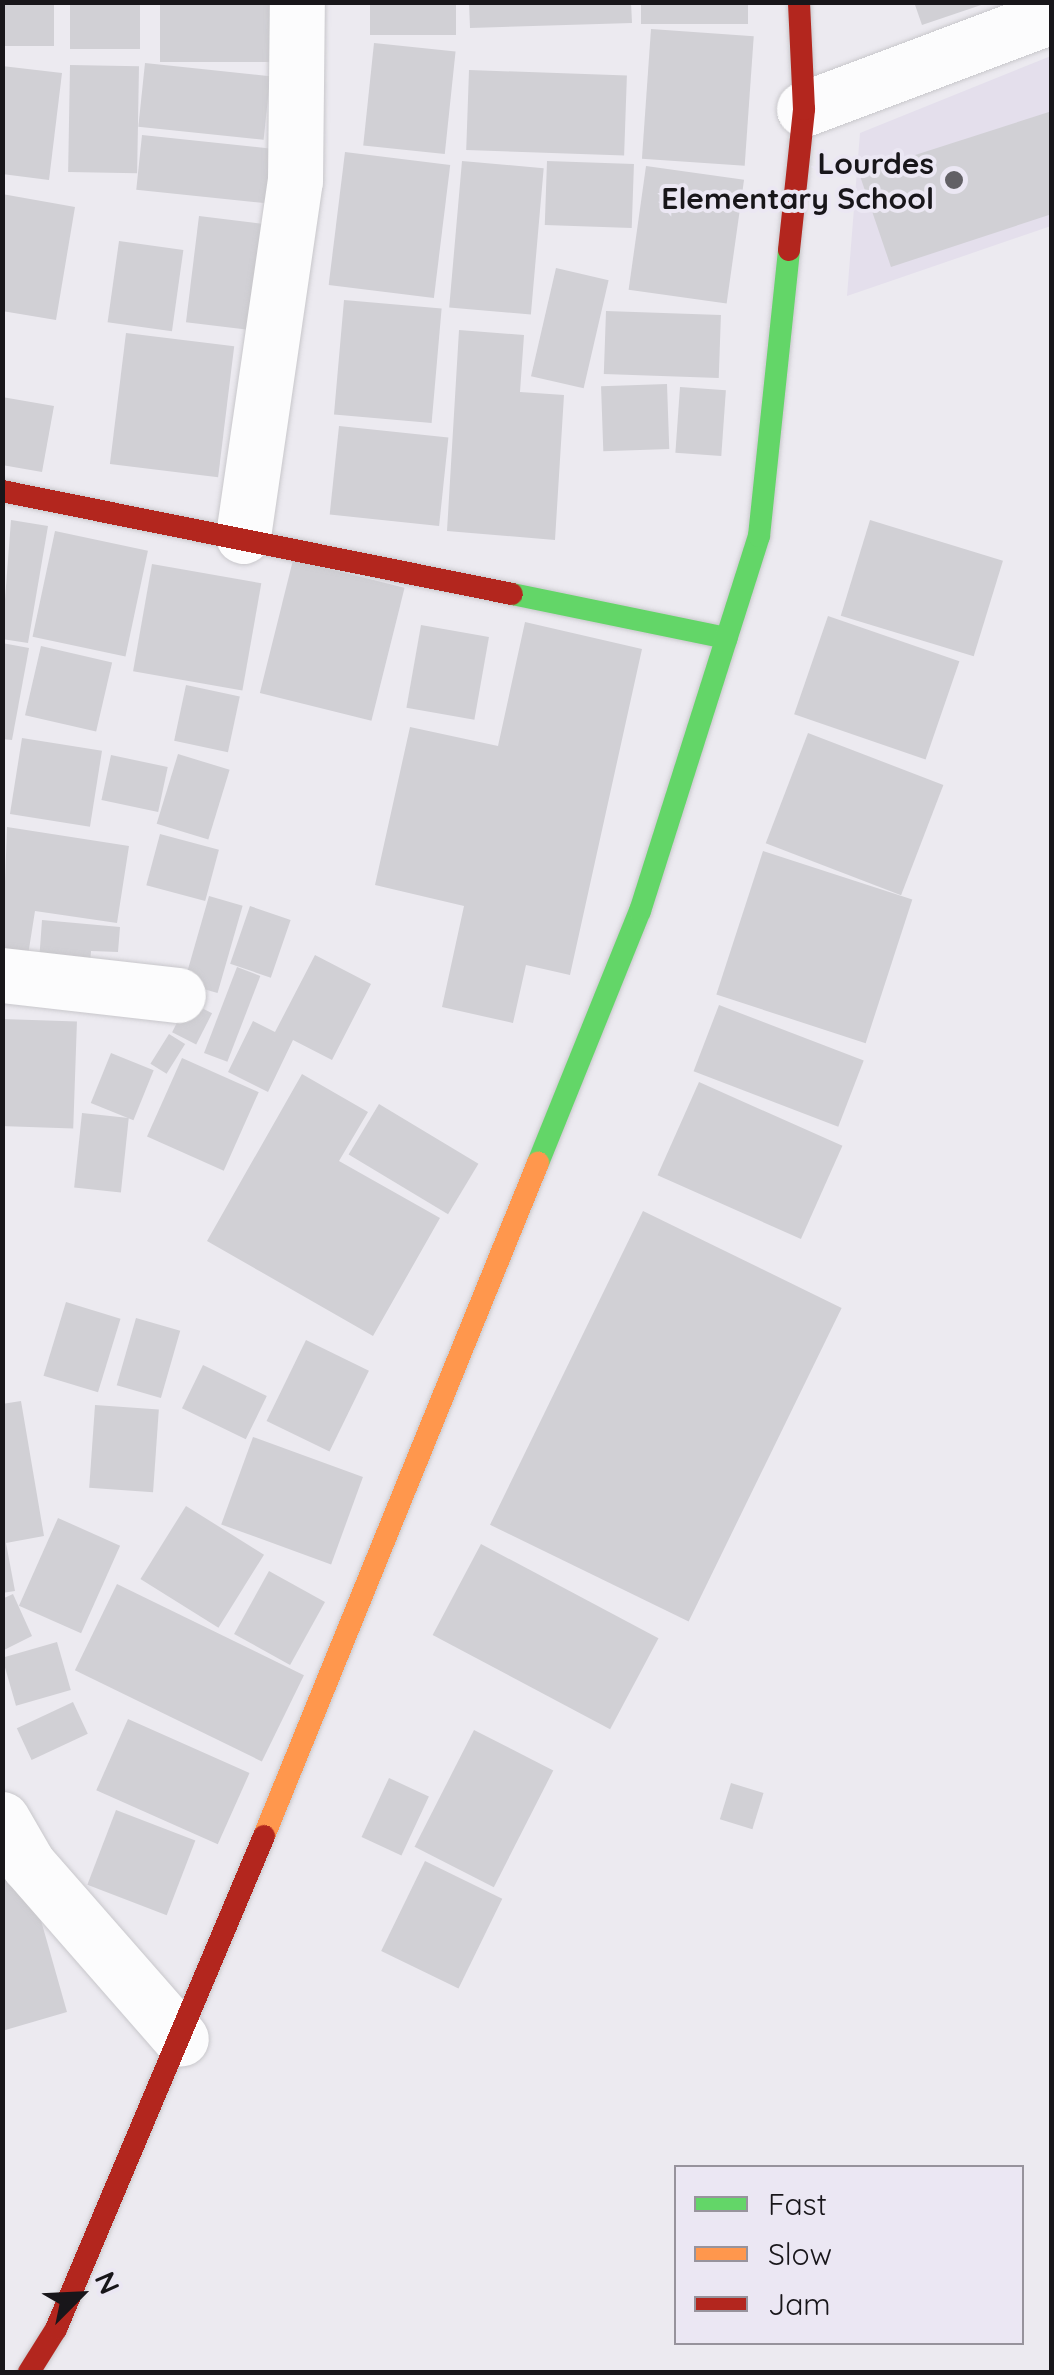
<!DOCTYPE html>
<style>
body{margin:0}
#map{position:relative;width:1054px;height:2375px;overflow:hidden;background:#eceaf0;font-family:Quicksand,sans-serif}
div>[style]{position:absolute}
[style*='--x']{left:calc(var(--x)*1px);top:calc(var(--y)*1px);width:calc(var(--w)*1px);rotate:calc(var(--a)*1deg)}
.built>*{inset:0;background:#e4dfec}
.building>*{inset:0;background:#d1d0d5;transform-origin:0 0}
.roads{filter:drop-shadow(0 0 2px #c8c7cb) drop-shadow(0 0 2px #c8c7cb)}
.street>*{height:55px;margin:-27.5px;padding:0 27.5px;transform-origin:27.5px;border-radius:27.5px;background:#fcfcfd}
.fast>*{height:22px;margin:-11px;padding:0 11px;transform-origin:11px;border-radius:11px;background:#63d668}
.slow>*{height:22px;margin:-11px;padding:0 11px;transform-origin:11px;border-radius:11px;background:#ff974d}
.jam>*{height:22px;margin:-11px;padding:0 11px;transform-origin:11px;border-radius:11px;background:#b3261e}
.dots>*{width:28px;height:28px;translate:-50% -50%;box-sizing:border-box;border:5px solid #ebe7f3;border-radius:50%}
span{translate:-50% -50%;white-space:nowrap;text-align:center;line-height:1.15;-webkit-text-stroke:8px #ebe7f3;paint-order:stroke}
.poi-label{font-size:30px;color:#18161a;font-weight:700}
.right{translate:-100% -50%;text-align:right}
.frame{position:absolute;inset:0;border:5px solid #18161a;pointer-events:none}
.legend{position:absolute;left:674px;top:2165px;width:350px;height:180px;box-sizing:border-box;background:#ebe7f3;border:2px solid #97939c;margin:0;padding:12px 18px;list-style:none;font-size:30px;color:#18161a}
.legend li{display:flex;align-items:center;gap:20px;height:50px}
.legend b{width:50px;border:2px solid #97939c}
.north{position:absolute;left:30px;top:2245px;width:100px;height:100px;-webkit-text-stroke:8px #ebe7f3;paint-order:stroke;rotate:66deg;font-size:28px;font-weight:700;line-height:40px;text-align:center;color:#18161a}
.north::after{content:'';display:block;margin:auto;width:35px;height:45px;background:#18161a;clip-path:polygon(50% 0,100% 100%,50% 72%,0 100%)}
</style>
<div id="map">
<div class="built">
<i style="clip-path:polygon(1051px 56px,1051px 226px,847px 296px,860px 133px)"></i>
</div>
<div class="building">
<i style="left:2px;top:2px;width:52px;height:44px"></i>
<i style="left:70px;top:2px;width:70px;height:47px"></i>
<i style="left:160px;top:2px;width:111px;height:60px"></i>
<i style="left:370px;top:2px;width:86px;height:33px"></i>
<i style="clip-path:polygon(469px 2px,631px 2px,632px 23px,470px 28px)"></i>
<i style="left:641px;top:2px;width:107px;height:22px"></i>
<i style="clip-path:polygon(914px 2px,987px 2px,987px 3px,922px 25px)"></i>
<i style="left:651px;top:29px;width:103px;height:130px;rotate:4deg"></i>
<i style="left:374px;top:43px;width:82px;height:103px;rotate:6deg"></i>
<i style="left:145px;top:63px;width:126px;height:64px;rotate:6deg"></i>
<i style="left:70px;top:65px;width:69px;height:107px;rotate:1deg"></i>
<i style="clip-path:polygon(2px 66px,62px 73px,49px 180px,2px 174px)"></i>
<i style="left:469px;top:70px;width:158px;height:80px;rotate:2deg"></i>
<i style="clip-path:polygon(1052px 111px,1052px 214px,891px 267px,859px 173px)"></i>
<i style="left:142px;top:135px;width:133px;height:55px;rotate:6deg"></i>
<i style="left:345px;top:152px;width:106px;height:134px;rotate:7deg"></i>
<i style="left:462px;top:161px;width:82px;height:147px;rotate:5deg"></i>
<i style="left:547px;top:161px;width:87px;height:64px;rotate:2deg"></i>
<i style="left:646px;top:166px;width:99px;height:125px;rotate:8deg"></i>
<i style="clip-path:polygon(2px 194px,75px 207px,56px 320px,2px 311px)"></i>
<i style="left:199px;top:216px;width:69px;height:107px;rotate:7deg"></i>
<i style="left:119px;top:241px;width:65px;height:82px;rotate:8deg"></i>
<i style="left:556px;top:268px;width:54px;height:111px;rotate:13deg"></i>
<i style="left:344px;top:300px;width:98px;height:115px;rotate:5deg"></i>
<i style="left:606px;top:311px;width:115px;height:63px;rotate:2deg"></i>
<i style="clip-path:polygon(459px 330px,524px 335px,520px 392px,564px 395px,555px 540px,447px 531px)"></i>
<i style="left:126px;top:333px;width:109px;height:132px;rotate:7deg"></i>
<i style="left:667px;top:384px;width:65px;height:66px;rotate:88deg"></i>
<i style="left:680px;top:387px;width:46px;height:66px;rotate:4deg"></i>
<i style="clip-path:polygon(2px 397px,54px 406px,42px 472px,2px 465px)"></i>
<i style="left:339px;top:426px;width:110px;height:89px;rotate:6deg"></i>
<i style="clip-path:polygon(11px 520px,48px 526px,28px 643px,2px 639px)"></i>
<i style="left:870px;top:520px;width:139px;height:100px;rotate:17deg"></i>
<i style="left:55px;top:531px;width:95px;height:108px;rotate:12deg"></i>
<i style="left:293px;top:560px;width:115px;height:137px;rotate:14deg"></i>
<i style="left:152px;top:564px;width:111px;height:109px;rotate:10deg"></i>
<i style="left:828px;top:616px;width:139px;height:104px;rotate:19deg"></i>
<i style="clip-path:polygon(525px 622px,642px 649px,570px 975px,526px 965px,513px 1023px,442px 1007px,464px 906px,375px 885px,410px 727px,498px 746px)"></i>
<i style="left:421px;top:625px;width:69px;height:84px;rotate:10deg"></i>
<i style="clip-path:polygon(2px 643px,29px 648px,12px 740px,2px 739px)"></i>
<i style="left:41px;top:646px;width:73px;height:71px;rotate:13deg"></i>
<i style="left:186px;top:685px;width:55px;height:57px;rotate:12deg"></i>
<i style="left:808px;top:733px;width:145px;height:118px;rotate:21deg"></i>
<i style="left:22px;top:738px;width:81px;height:77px;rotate:9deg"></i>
<i style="left:178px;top:754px;width:54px;height:73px;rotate:17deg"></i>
<i style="left:111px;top:755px;width:58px;height:46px;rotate:12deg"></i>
<i style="clip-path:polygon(7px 827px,129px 846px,117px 923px,35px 911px,26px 968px,2px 964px)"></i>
<i style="left:160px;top:834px;width:61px;height:53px;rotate:15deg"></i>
<i style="left:763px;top:851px;width:157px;height:151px;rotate:18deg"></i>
<i style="left:209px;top:896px;width:35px;height:91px;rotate:16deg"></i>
<i style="left:250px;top:906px;width:43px;height:61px;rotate:19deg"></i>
<i style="clip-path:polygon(42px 920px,120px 927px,118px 952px,91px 951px,90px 966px,39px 962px)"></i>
<i style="clip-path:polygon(315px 955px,371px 984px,332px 1060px,293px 1040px,268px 1092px,228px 1072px,253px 1021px,275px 1032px)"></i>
<i style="left:237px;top:967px;width:25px;height:92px;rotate:21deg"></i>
<i style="left:188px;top:1001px;width:27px;height:35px;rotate:27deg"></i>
<i style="left:719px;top:1005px;width:155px;height:71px;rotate:21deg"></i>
<i style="left:2px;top:1019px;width:75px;height:107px;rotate:2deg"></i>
<i style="left:169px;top:1034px;width:19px;height:35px;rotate:32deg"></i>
<i style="left:111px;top:1053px;width:46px;height:54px;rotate:22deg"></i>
<i style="left:182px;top:1058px;width:84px;height:86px;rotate:24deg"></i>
<i style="clip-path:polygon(302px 1074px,368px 1112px,339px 1161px,440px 1218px,373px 1336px,207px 1241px)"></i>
<i style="left:699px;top:1082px;width:157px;height:102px;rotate:24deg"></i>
<i style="left:379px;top:1104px;width:116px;height:59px;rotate:31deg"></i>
<i style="left:82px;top:1113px;width:47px;height:75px;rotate:6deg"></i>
<i style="left:643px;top:1211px;width:221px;height:349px;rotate:26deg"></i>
<i style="left:66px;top:1302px;width:57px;height:77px;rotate:17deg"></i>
<i style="left:136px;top:1318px;width:46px;height:70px;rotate:16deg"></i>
<i style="left:306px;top:1340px;width:70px;height:90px;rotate:26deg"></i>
<i style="left:203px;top:1365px;width:71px;height:48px;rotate:26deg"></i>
<i style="clip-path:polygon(21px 1401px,44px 1536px,6px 1543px,15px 1591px,2px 1593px,2px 1404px)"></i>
<i style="left:95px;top:1405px;width:64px;height:83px;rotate:4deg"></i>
<i style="left:253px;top:1437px;width:117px;height:93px;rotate:20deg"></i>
<i style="left:186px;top:1506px;width:92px;height:86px;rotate:32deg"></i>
<i style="left:58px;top:1518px;width:68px;height:96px;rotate:24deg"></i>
<i style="left:481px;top:1544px;width:201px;height:103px;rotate:28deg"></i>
<i style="left:269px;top:1571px;width:64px;height:72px;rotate:29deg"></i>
<i style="left:117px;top:1584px;width:208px;height:96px;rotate:26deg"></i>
<i style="clip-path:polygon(13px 1594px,32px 1636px,2px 1651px,2px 1599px)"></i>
<i style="left:57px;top:1642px;width:50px;height:57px;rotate:74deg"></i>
<i style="left:73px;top:1702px;width:35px;height:62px;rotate:65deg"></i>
<i style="left:128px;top:1719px;width:133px;height:78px;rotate:24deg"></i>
<i style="left:474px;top:1730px;width:89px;height:131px;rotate:27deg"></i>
<i style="left:389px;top:1778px;width:44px;height:65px;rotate:25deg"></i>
<i style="left:731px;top:1783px;width:34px;height:38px;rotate:17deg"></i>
<i style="left:116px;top:1810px;width:85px;height:80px;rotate:21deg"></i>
<i style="left:425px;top:1861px;width:86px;height:100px;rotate:26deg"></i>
<i style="clip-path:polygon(27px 1871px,67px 2012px,2px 2031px,2px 1877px)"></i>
</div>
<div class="roads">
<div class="street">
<i style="--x:804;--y:109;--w:265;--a:-20.6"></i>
<i style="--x:243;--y:536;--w:359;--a:-81.7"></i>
<i style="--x:295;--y:181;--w:179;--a:-89.4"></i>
<i style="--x:2;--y:975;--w:177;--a:6.5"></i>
<i style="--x:2;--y:1819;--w:52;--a:60"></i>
<i style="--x:28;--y:1864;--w:232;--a:48.8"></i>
</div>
<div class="fast">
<i style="--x:512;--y:594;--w:219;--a:11.6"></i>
<i style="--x:538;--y:1163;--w:272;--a:-68"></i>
<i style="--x:640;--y:911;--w:393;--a:-72.4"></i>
<i style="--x:759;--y:536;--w:288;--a:-84"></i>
</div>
<div class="slow">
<i style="--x:264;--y:1836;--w:727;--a:-67.85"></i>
</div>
<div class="jam">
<i style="--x:789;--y:250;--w:142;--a:-83.9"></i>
<i style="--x:804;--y:109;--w:107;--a:-92.7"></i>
<i style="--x:2;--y:491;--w:520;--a:11.42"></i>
<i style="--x:29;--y:2372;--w:51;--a:-57.9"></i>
<i style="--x:56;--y:2329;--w:535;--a:-67.12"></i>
</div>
</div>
<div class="dots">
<i style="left:954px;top:180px;background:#626065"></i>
</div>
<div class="poi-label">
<span class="right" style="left:934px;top:180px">Lourdes<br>Elementary School</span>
</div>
<div class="frame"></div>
<ul class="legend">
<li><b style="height:12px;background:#63d668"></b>Fast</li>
<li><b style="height:12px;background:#ff974d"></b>Slow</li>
<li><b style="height:12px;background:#b3261e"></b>Jam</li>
</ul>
<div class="north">N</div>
</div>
